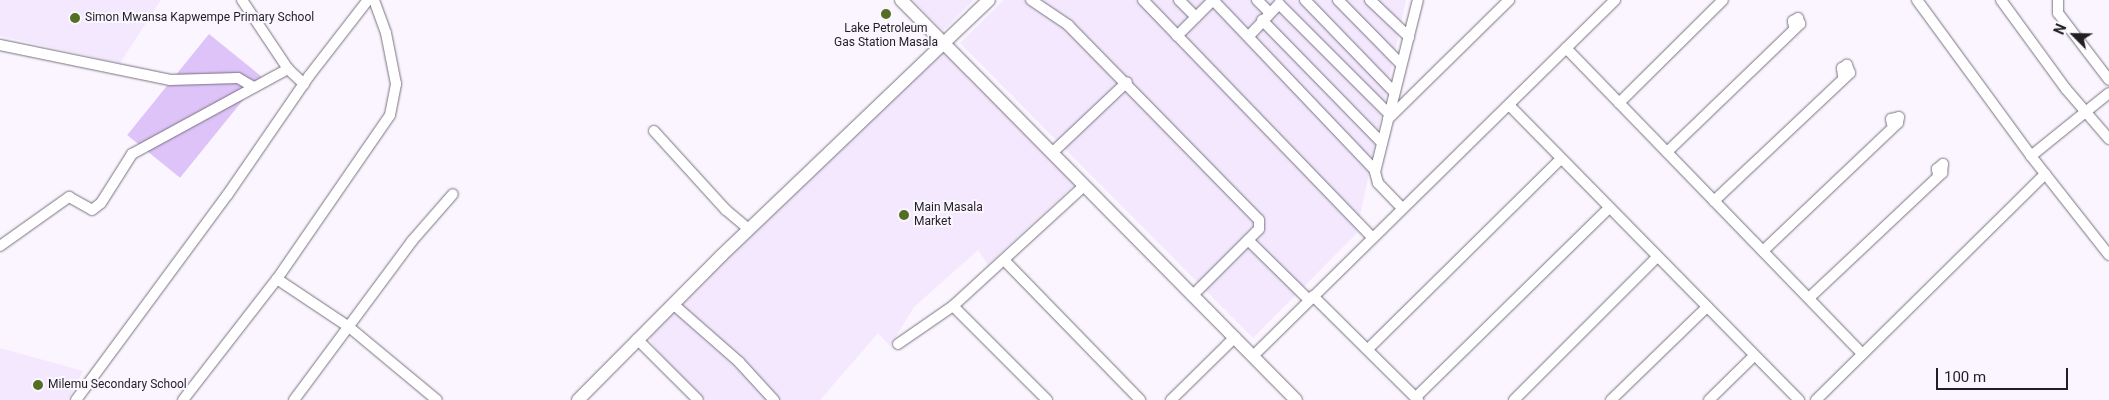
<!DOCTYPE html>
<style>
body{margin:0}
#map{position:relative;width:2109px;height:400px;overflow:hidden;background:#faf5fe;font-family:Roboto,sans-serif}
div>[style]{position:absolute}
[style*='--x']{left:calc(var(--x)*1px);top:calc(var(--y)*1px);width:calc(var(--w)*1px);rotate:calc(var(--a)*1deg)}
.built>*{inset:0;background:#f3e8fe}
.green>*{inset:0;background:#dec3f9;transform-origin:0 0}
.roads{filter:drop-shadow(0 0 1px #78727f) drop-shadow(0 0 1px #78727f)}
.minor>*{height:10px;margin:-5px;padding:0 5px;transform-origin:5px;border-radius:5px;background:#fff}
.tertiary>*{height:12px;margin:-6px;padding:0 6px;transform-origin:6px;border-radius:6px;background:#fff}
.dots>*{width:14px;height:14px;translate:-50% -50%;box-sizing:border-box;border:2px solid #faf5fe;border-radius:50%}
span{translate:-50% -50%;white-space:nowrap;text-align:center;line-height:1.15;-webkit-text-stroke:4px #faf5fe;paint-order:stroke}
.poi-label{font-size:12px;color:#221f24}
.left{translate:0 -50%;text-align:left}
.north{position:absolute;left:2049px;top:10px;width:50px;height:50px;-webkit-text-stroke:4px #faf5fe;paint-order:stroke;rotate:293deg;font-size:14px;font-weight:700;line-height:20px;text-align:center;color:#221f24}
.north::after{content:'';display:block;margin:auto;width:18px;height:22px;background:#221f24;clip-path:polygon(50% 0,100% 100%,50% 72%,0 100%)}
.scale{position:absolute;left:1936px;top:368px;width:132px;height:22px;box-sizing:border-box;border:2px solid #221f24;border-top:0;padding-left:6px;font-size:15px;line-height:18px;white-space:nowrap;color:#221f24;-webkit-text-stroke:4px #faf5fe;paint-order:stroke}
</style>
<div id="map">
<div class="built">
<i style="clip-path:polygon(0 0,161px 0,120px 63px,0 36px)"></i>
<i style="clip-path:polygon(912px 0,974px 0,943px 31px)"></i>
<i style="clip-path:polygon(1004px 0,1406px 0,1356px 234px,1253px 338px,960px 43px)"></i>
<i style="clip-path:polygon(944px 45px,1081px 179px,988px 265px,978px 250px,914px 307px,890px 346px,878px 333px,820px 400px,707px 400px,689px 390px,651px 342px,648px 326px)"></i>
<i style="clip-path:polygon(0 348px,83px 371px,68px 400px,0 400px)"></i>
</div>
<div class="green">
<i style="left:209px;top:34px;width:68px;height:130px;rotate:39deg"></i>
</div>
<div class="roads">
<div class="minor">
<i style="--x:242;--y:0;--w:83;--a:56.3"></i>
<i style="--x:288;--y:69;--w:22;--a:43"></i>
<i style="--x:1031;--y:0;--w:45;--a:34"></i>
<i style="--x:1068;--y:25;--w:273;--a:45.6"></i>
<i style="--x:1259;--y:220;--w:9;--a:90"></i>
<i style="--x:1259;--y:229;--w:93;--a:135"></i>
<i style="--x:1143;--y:0;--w:330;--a:46"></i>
<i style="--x:1179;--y:0;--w:24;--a:45"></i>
<i style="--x:1213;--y:0;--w:235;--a:46.4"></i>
<i style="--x:1257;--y:0;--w:17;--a:45"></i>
<i style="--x:1305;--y:0;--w:128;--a:45.9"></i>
<i style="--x:1338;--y:0;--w:90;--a:45.5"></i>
<i style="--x:1370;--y:0;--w:54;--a:43.5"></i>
<i style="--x:1917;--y:0;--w:193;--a:53.8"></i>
<i style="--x:2031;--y:156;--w:126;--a:51.8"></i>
<i style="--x:2001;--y:0;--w:110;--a:53.9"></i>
<i style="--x:2066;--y:89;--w:66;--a:49.3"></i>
<i style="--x:2058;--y:0;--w:13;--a:90"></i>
<i style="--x:2058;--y:13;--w:84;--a:52.7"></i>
<i style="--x:1262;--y:20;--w:172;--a:45.7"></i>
<i style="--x:1177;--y:36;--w:51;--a:-45"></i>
<i style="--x:1249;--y:36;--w:44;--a:-46.8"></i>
<i style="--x:1279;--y:4;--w:156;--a:45"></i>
<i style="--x:0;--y:45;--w:174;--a:11.6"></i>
<i style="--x:170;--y:80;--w:68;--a:-1.7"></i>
<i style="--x:238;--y:78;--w:16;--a:30"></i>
<i style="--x:1566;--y:48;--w:426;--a:45.9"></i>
<i style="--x:1619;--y:103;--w:146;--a:-44.7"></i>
<i style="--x:1509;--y:105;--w:414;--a:45.5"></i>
<i style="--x:1388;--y:119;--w:170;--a:-44.5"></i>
<i style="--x:654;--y:131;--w:107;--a:47.7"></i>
<i style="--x:726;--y:210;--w:30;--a:40"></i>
<i style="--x:1667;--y:152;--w:185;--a:-43.9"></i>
<i style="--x:1800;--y:24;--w:6;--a:-108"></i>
<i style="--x:1798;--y:18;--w:6;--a:149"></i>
<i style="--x:1793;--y:21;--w:6;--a:81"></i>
<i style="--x:1052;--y:153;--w:103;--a:-43.4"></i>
<i style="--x:2031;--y:156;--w:100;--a:-38.9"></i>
<i style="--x:1714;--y:201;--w:187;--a:-43.3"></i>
<i style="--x:1850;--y:73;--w:9;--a:-111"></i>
<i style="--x:1847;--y:65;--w:6;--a:149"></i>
<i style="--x:1842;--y:68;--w:8;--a:83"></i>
<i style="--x:1402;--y:208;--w:35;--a:-134"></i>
<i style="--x:1378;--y:183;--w:11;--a:-105"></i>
<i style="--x:1375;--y:172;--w:177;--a:-76"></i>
<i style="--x:1248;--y:240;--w:86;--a:44.5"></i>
<i style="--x:0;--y:246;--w:85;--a:-35.4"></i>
<i style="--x:69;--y:197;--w:26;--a:29"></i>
<i style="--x:92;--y:210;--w:11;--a:-38"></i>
<i style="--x:101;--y:203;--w:58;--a:-57.7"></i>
<i style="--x:132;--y:154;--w:178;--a:-28.6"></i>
<i style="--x:1763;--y:251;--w:186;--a:-43.5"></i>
<i style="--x:1898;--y:123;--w:6;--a:-81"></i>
<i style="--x:1899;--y:117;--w:8;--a:166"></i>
<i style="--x:1891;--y:119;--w:5;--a:79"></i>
<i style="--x:1005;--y:261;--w:194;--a:45.8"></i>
<i style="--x:277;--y:279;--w:87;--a:33.7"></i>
<i style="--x:349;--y:327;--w:114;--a:39.7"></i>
<i style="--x:1313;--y:296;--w:148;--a:44.7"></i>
<i style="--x:1809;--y:298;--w:183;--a:-43.2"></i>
<i style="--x:1942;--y:173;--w:9;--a:-84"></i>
<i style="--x:1943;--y:164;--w:8;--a:140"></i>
<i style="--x:1937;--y:169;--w:6;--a:81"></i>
<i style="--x:673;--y:304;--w:88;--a:41.3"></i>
<i style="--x:739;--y:362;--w:52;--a:47.4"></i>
<i style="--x:953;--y:306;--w:133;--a:45"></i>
<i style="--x:637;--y:339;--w:86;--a:45"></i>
<i style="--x:898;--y:344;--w:67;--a:-34.6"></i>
<i style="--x:953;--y:306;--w:178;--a:-42.5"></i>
<i style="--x:1368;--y:349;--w:271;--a:-44.6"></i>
<i style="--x:1253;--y:356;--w:508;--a:-44.52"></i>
<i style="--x:1416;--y:397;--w:270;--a:-44.4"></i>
<i style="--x:76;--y:400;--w:256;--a:-53.6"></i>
<i style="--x:228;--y:194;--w:143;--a:-55.5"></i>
<i style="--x:309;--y:76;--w:96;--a:-52.2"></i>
<i style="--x:183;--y:400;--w:153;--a:-52.2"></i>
<i style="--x:277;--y:279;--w:199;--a:-55.4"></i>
<i style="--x:390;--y:115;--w:32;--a:-79"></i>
<i style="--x:396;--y:84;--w:52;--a:-101.1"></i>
<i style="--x:386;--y:33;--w:35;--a:-110"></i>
<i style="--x:294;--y:400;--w:198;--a:-53.4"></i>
<i style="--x:412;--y:241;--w:62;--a:-48.9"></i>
<i style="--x:1171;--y:400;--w:90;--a:-44.5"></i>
<i style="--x:1514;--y:400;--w:202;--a:-45"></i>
<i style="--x:1611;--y:400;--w:134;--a:-44.1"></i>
<i style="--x:1709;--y:400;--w:63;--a:-44.4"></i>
<i style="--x:1816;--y:400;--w:322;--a:-44.6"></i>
</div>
<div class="tertiary">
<i style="--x:901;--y:0;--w:562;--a:45.36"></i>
<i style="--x:578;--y:400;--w:204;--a:-45.2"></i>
<i style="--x:722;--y:255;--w:369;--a:-43.7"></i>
</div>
</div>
<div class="dots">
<i style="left:886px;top:14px;background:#526f23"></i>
<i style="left:75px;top:18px;background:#526f23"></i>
<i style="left:904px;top:215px;background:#526f23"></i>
<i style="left:38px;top:385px;background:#526f23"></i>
</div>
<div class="poi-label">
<span class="left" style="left:85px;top:18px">Simon Mwansa Kapwempe Primary School</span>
<span style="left:886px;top:36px">Lake Petroleum<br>Gas Station Masala</span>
<span class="left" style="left:914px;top:215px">Main Masala<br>Market</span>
<span class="left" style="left:48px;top:385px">Milemu Secondary School</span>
</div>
<div class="north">N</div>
<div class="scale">100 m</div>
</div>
